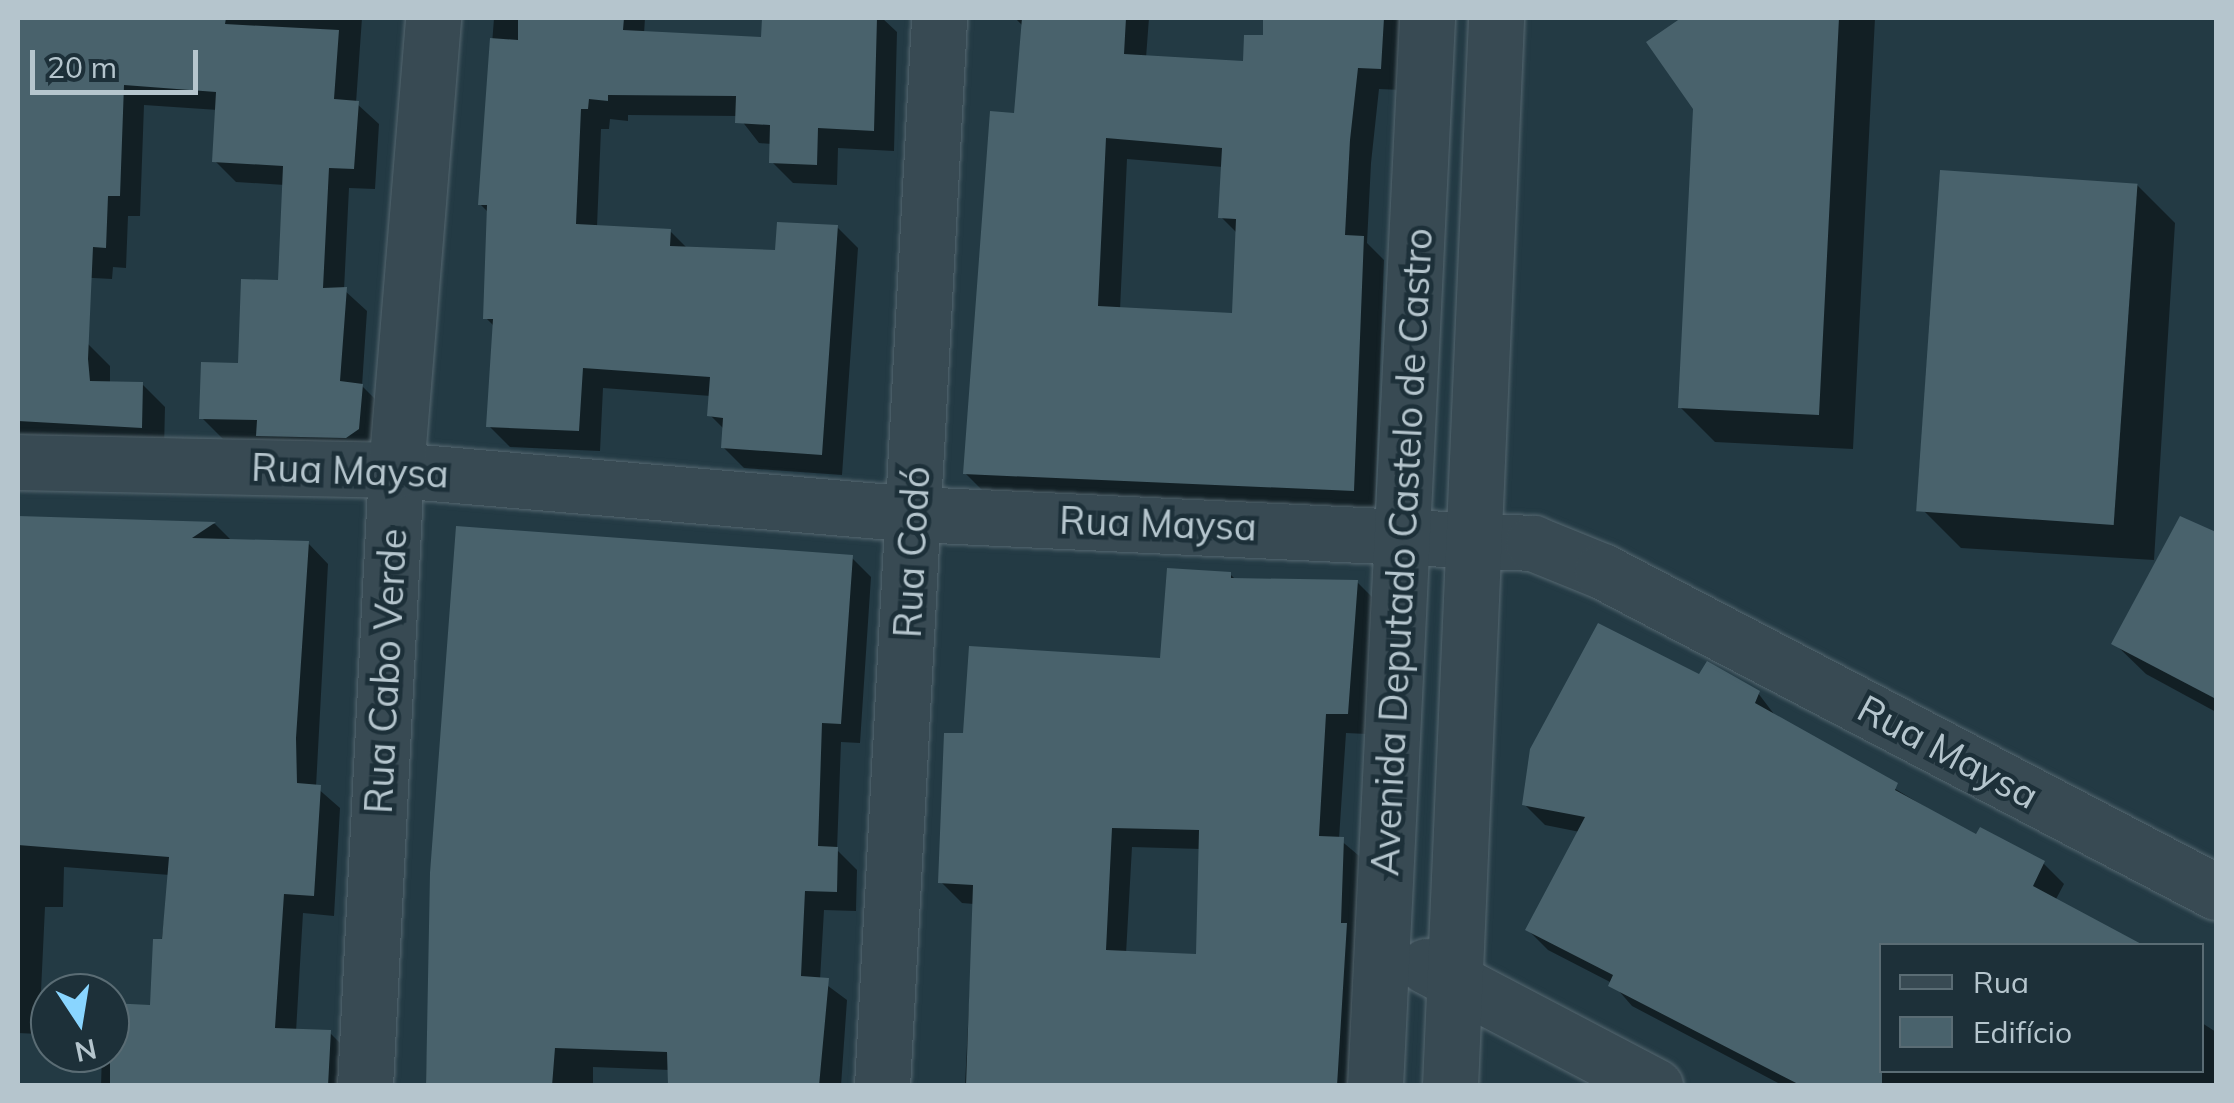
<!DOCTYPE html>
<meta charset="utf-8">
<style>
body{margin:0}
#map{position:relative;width:2234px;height:1103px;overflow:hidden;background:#233a44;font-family:Mulish,sans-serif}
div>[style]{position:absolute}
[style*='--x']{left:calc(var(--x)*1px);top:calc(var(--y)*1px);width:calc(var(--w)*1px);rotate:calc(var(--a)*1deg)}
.shadow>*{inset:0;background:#0007}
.building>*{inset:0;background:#49626c;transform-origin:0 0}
.roads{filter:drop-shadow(0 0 2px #566871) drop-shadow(0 0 2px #566871)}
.minor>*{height:55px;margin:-27.5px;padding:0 27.5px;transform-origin:27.5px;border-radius:27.5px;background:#384a53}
span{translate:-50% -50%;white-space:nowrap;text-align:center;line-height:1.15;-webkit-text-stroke:9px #1d3039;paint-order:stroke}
.street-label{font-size:38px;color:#b5c5cd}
.frame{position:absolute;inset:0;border:20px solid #b5c5cd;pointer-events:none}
.legend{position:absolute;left:1879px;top:943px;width:325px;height:130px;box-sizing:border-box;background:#1d3039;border:2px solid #5a6c74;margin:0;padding:12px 18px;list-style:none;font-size:30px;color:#b5c5cd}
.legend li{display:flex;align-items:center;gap:20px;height:50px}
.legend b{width:50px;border:2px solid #5a6c74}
.north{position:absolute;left:30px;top:973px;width:100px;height:100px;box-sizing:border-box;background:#1d3039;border:2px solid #5a6c74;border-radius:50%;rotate:168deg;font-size:28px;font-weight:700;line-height:40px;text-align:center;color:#b5c5cd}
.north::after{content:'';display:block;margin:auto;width:35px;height:45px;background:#89d5ff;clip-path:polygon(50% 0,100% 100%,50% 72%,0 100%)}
.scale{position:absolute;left:30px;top:50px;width:168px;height:45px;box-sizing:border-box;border:5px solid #b5c5cd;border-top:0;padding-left:12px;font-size:30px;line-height:35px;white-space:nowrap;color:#b5c5cd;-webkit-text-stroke:8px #1d3039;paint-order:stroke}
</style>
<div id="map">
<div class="shadow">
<i style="clip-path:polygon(18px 18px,362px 18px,356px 103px,379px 124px,375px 189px,349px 188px,344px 290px,367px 311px,362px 386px,383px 407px,379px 450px,223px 439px,202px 418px,240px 365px,280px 283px,285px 185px,236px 182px,215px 161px,218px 110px,144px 105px,140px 216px,128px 216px,126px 268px,113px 267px,112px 279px,18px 274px)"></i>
<i style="clip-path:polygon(494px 18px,645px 18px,644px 34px,764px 39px,764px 18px,882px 18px,897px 32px,894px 151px,838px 148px,837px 185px,793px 183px,772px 162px,772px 144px,759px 143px,738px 116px,628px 115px,628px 121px,610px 119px,609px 129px,601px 129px,597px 227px,670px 231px,688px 249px,778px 253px,837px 227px,858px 248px,842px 475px,744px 468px,723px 447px,725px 430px,710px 415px,711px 396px,603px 388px,600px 451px,510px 447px,489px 426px,495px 327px,486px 318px,489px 213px,480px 204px)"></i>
<i style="clip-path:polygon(evenodd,1015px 18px,1149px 18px,1146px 58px,1246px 64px,1265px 38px,1266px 18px,1405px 18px,1402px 90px,1379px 89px,1371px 163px,1367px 243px,1384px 260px,1375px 512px,987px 495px,965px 473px,1016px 116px,1023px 26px,1015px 18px,1127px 159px,1223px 167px,1221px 217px,1238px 234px,1234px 316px,1120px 310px,1127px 159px)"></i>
<i style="clip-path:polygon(1686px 18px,1875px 18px,1853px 449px,1715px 442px,1680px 407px,1696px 108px,1650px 43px)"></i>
<i style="clip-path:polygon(2137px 185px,2175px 223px,2154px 560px,1961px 548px,1923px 510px)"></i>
<i style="clip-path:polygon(18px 341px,88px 344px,110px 366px,110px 384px,142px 384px,165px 407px,164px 449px,18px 441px)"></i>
<i style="clip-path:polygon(18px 518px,215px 524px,232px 541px,308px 543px,328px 564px,316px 787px,340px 808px,334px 916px,303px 913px,296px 1032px,330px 1033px,350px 1053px,348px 1086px,101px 1086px,102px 1053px,110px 1053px,110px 1006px,153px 1007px,170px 875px,64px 867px,63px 907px,45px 907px,39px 1034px,18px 1033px)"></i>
<i style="clip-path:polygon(2181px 519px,2216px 535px,2216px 712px,2146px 674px,2114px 643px)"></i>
<i style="clip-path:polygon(851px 557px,871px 577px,860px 743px,841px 742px,837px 850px,857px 870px,856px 911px,824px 910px,820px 980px,847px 1000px,841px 1086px,670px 1086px,670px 1070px,593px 1067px,593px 1086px,426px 1086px,433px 873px)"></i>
<i style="clip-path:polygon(evenodd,1230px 574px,1236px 580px,1357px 582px,1378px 603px,1367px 734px,1346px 733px,1339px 839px,1364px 860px,1358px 1086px,965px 1086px,974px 904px,962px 903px,941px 882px,966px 736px,1162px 661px,1230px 574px,1132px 847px,1201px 849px,1198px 957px,1126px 954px,1132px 847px)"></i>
<i style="clip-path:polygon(1700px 678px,1758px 693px,1777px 718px,1977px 838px,2043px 863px,2064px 884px,2055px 901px,1882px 946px,1882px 1070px,2202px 1070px,2202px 1023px,2216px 1032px,2216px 1086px,1784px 1086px,1632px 1006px,1612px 983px,1548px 950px,1528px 930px,1580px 832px,1545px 825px,1524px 804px)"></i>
</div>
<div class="building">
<i style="clip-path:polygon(18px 18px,226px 18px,225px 24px,339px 30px,334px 99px,359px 101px,354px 169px,329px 168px,323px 288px,347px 287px,340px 381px,363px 384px,359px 429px,346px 438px,256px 436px,257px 420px,199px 419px,201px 362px,238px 363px,241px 279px,278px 280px,283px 166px,212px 162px,216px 92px,124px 85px,120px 196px,108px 196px,106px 248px,93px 247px,88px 359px,90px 381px,143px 382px,142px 428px,18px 421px)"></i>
<i style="clip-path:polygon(518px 18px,624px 18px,623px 30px,761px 37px,762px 18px,877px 18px,874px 131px,818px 128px,817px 165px,769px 163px,770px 125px,735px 123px,736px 96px,608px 95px,608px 101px,589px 99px,588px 109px,581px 109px,576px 224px,671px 229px,670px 246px,775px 250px,777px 222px,838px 225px,822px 455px,721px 448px,723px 418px,707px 416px,710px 377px,583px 368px,579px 431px,486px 427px,493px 319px,483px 319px,487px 205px,478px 205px,485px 107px,490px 38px,518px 40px)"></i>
<i style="clip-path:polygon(evenodd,1022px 18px,1126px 18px,1124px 54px,1243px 61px,1244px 35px,1263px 35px,1263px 18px,1384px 18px,1381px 69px,1358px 68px,1350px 140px,1345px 235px,1364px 236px,1354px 491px,963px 474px,990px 111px,1014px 113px,1022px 18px,1106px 138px,1222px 148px,1218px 218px,1236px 219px,1232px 313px,1098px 306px,1106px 138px)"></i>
<i style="clip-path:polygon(1681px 18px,1839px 18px,1819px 415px,1678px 408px,1693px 109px,1646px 42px)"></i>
<i style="left:1940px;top:170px;width:198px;height:342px;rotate:4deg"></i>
<i style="clip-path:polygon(18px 516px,216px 522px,192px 538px,309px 541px,296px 738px,297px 783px,321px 785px,314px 896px,284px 894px,275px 1028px,331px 1030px,328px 1086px,110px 1086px,110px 1003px,150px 1005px,153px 939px,162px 939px,169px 857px,18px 845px)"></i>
<i style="clip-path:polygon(2180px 516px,2216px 532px,2216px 699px,2111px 644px)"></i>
<i style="clip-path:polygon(456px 526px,853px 555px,841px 724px,822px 723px,818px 846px,838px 847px,837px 892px,805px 891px,801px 976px,829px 978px,819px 1086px,668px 1086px,667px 1052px,555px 1048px,552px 1086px,426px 1086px,430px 873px)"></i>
<i style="clip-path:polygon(evenodd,1167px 568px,1231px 572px,1231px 578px,1358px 580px,1348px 714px,1326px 714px,1319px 836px,1344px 837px,1341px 923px,1347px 923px,1337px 1086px,966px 1086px,973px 885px,938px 883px,944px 733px,963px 733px,969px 646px,1160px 658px,1167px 568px,1112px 828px,1199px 830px,1196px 954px,1106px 950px,1112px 828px)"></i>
<i style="clip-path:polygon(1598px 623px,1699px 674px,1707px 661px,1760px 691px,1755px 703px,1898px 783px,1895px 790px,1976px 834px,1980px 827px,2045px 861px,2033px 886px,2145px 946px,1882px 946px,1882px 1086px,1802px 1086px,1608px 986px,1613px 975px,1525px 930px,1585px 817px,1522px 805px,1530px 749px)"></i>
</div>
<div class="roads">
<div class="minor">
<i style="--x:18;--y:462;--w:378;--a:1.2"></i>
<i style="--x:396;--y:470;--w:521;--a:4.85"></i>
<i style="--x:915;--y:514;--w:619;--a:2.69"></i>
<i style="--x:1533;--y:543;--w:74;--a:22.1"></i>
<i style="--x:1602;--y:571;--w:693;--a:27.6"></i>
<i style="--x:1426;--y:966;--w:259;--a:27.7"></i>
<i style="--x:365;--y:1086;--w:617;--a:-87.12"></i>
<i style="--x:396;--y:470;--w:454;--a:-85.3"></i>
<i style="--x:882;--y:1086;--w:1070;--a:-86.94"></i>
<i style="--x:1375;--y:1086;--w:1069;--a:-87.21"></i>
<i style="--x:1450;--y:1086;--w:1069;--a:-87.53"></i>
</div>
</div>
<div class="street-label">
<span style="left:350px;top:471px;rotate:2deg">Rua Maysa</span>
<span style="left:1158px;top:524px;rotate:2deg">Rua Maysa</span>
<span style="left:912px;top:552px;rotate:-87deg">Rua Codó</span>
<span style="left:1402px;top:552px;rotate:-87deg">Avenida Deputado Castelo de Castro</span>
<span style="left:386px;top:671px;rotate:-87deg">Rua Cabo Verde</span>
<span style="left:1948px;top:752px;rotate:28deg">Rua Maysa</span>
</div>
<div class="frame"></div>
<ul class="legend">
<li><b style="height:12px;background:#384a53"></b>Rua</li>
<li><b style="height:28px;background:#49626c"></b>Edifício</li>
</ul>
<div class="north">N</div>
<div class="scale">20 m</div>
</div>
